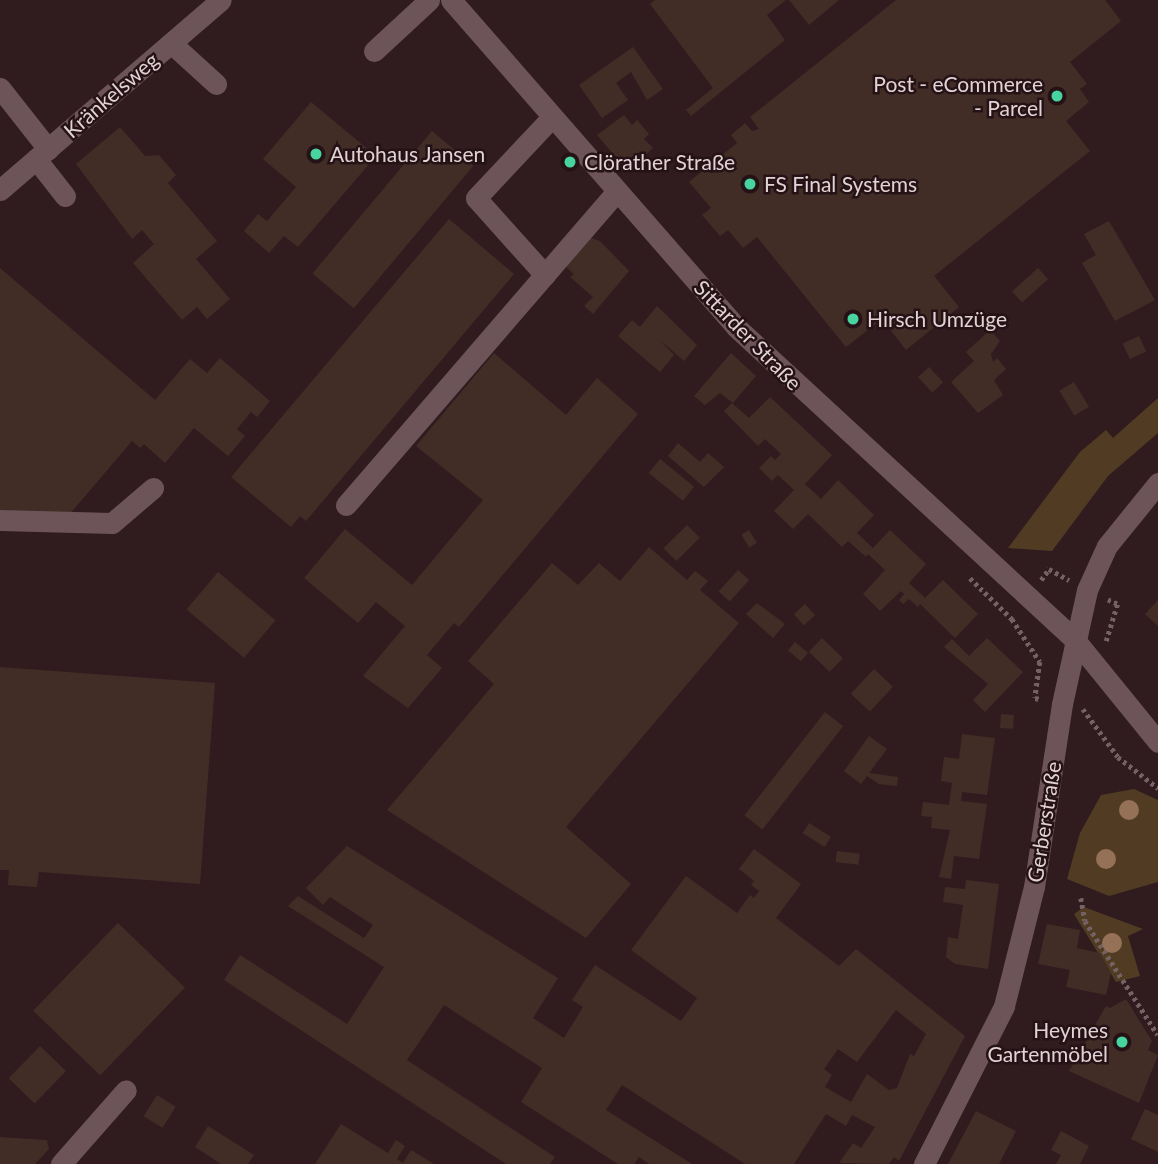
<!DOCTYPE html>
<meta charset="utf-8">
<style>
body{margin:0}
#map{position:relative;width:1158px;height:1164px;overflow:hidden;background:#301b1f;font-family:Lato,sans-serif}
div>[style]{position:absolute}
[style*='--x']{left:calc(var(--x)*1px);top:calc(var(--y)*1px);width:calc(var(--w)*1px);rotate:calc(var(--a)*1deg)}
.green>*{inset:0;background:#513c23}
.building>*{inset:0;background:#422d26;transform-origin:0 0}
.path>*{height:4.5px;margin-top:-2.25px;transform-origin:0;background:repeating-linear-gradient(90deg,#746164 0 3.5px,transparent 0 7px)}
.minor>*{height:21px;margin:-10.5px;padding:0 10.5px;transform-origin:10.5px;border-radius:10.5px;background:#6d5458}
.trees>*{width:20px;height:20px;margin:-10px;border-radius:50%;background:#947157}
.dots>*{width:19px;height:19px;translate:-50% -50%;box-sizing:border-box;border:4px solid #251216;border-radius:50%}
span{translate:-50% -50%;white-space:nowrap;text-align:center;line-height:1.15;-webkit-text-stroke:5px #251216;paint-order:stroke}
.poi-label{font-size:21px;color:#e1d2d4}
.right{translate:-100% -50%;text-align:right}
.left{translate:0 -50%;text-align:left}
.street-label{font-size:21px;color:#e1d2d4}
</style>
<div id="map">
<div class="green">
<i style="clip-path:polygon(1158px 398px,1158px 433px,1108px 476px,1052px 551px,1008px 548px,1080px 452px,1106px 430px,1113px 438px)"></i>
<i style="clip-path:polygon(1134px 789px,1158px 800px,1158px 882px,1109px 896px,1067px 879px,1080px 833px,1101px 795px)"></i>
<i style="clip-path:polygon(1084px 907px,1143px 929px,1128px 936px,1140px 976px,1116px 982px,1074px 914px)"></i>
</div>
<div class="building">
<i style="clip-path:polygon(655px 0,786px 0,767px 15px,785px 40px,691px 116px,686px 110px,713px 88px,650px 4px)"></i>
<i style="clip-path:polygon(789px 0,839px 0,809px 25px)"></i>
<i style="clip-path:polygon(896px 0,1105px 0,1121px 21px,1070px 62px,1087px 84px,1080px 89px,1089px 102px,1066px 121px,1090px 151px,934px 276px,959px 307px,906px 350px,882px 319px,846px 347px,757px 237px,743px 248px,728px 230px,720px 236px,702px 215px,711px 208px,689px 182px,737px 143px,731px 135px,745px 123px,752px 131px,759px 129px,750px 117px)"></i>
<i style="clip-path:polygon(633px 47px,663px 89px,647px 100px,631px 72px,616px 83px,628px 100px,602px 118px,579px 85px)"></i>
<i style="clip-path:polygon(311px 102px,376px 156px,298px 247px,284px 236px,269px 253px,244px 231px,258px 214px,267px 221px,296px 187px,263px 159px)"></i>
<i style="clip-path:polygon(624px 115px,632px 125px,637px 120px,649px 134px,644px 139px,653px 148px,627px 170px,597px 135px)"></i>
<i style="clip-path:polygon(120px 127px,145px 156px,159px 155px,176px 175px,168px 183px,217px 241px,196px 259px,230px 299px,207px 319px,197px 307px,182px 320px,133px 263px,154px 244px,142px 230px,132px 239px,76px 164px)"></i>
<i style="left:432px;top:131px;width:54px;height:186px;rotate:40deg"></i>
<i style="clip-path:polygon(449px 219px,514px 274px,306px 521px,300px 516px,291px 527px,231px 477px)"></i>
<i style="clip-path:polygon(1109px 221px,1155px 300px,1115px 321px,1082px 263px,1096px 255px,1084px 234px)"></i>
<i style="clip-path:polygon(591px 238px,600px 241px,629px 271px,593px 314px,584px 306px,593px 297px,570px 277px,574px 274px,566px 267px)"></i>
<i style="clip-path:polygon(0 268px,155px 400px,190px 359px,207px 373px,220px 358px,270px 401px,257px 417px,251px 412px,237px 429px,245px 436px,228px 456px,194px 428px,165px 463px,144px 444px,140px 448px,132px 441px,69px 515px,0 510px)"></i>
<i style="left:1038px;top:268px;width:15px;height:35px;rotate:48deg"></i>
<i style="clip-path:polygon(657px 306px,697px 345px,684px 361px,660px 340px,674px 355px,660px 372px,618px 336px,632px 320px,640px 327px)"></i>
<i style="clip-path:polygon(990px 330px,1000px 341px,991px 354px,993px 362px,997px 358px,1006px 369px,994px 380px,1003px 395px,978px 413px,951px 382px,974px 361px,966px 352px)"></i>
<i style="left:1139px;top:336px;width:17px;height:18px;rotate:65deg"></i>
<i style="clip-path:polygon(494px 353px,566px 415px,597px 378px,638px 414px,459px 627px,454px 623px,427px 655px,442px 668px,408px 708px,363px 676px,405px 626px,376px 602px,358px 623px,304px 578px,345px 529px,412px 585px,483px 500px,416px 446px)"></i>
<i style="clip-path:polygon(731px 353px,756px 376px,733px 403px,720px 393px,705px 405px,694px 396px)"></i>
<i style="left:929px;top:367px;width:21px;height:15px;rotate:47deg"></i>
<i style="left:1074px;top:382px;width:29px;height:17px;rotate:59deg"></i>
<i style="clip-path:polygon(770px 397px,832px 455px,805px 484px,821px 499px,838px 480px,874px 515px,857px 533px,873px 548px,890px 530px,926px 564px,909px 583px,925px 598px,943px 580px,978px 614px,955px 638px,920px 604px,918px 607px,909px 599px,903px 604px,899px 600px,904px 594px,901px 591px,880px 611px,863px 594px,885px 570px,868px 554px,866px 557px,848px 541px,842px 547px,808px 514px,793px 529px,774px 511px,794px 490px,778px 475px,772px 481px,759px 468px,771px 456px,775px 460px,781px 454px,765px 439px,758px 446px,724px 411px,732px 403px,749px 418px)"></i>
<i style="clip-path:polygon(678px 443px,700px 462px,708px 453px,724px 467px,704px 487px,668px 456px)"></i>
<i style="left:660px;top:459px;width:44px;height:18px;rotate:39deg"></i>
<i style="left:687px;top:525px;width:18px;height:33px;rotate:45deg"></i>
<i style="left:749px;top:530px;width:15px;height:9px;rotate:58deg"></i>
<i style="clip-path:polygon(649px 547px,687px 580px,695px 571px,708px 581px,700px 590px,739px 623px,566px 827px,631px 884px,586px 938px,387px 810px,494px 684px,468px 661px,552px 563px,578px 585px,599px 563px,620px 581px)"></i>
<i style="left:738px;top:570px;width:15px;height:29px;rotate:42deg"></i>
<i style="left:218px;top:572px;width:75px;height:49px;rotate:40deg"></i>
<i style="clip-path:polygon(1158px 600px,1158px 626px,1145px 614px)"></i>
<i style="clip-path:polygon(757px 603px,785px 624px,773px 638px,746px 614px)"></i>
<i style="left:805px;top:604px;width:15px;height:15px;rotate:48deg"></i>
<i style="left:822px;top:638px;width:29px;height:19px;rotate:44deg"></i>
<i style="clip-path:polygon(987px 638px,1023px 672px,985px 712px,973px 700px,988px 684px,944px 647px,952px 639px,969px 656px)"></i>
<i style="left:795px;top:642px;width:17px;height:11px;rotate:40deg"></i>
<i style="clip-path:polygon(0 667px,215px 683px,200px 884px,39px 872px,37px 887px,8px 885px,9px 870px,0 870px)"></i>
<i style="left:874px;top:669px;width:26px;height:34px;rotate:43deg"></i>
<i style="left:825px;top:712px;width:23px;height:131px;rotate:38deg"></i>
<i style="left:1001px;top:714px;width:13px;height:14px;rotate:4deg"></i>
<i style="clip-path:polygon(962px 734px,995px 738px,987px 795px,962px 792px,961px 801px,987px 804px,979px 859px,954px 856px,951px 879px,939px 877px,950px 830px,931px 828px,932px 817px,921px 816px,923px 802px,949px 805px,952px 783px,941px 781px,944px 757px,959px 759px)"></i>
<i style="clip-path:polygon(869px 736px,887px 749px,869px 773px,898px 777px,897px 786px,879px 784px,867px 776px,861px 784px,844px 771px)"></i>
<i style="left:809px;top:823px;width:26px;height:12px;rotate:32deg"></i>
<i style="clip-path:polygon(evenodd,347px 846px,558px 978px,533px 1018px,564px 1038px,583px 1007px,572px 1000px,595px 965px,681px 1021px,697px 998px,631px 950px,686px 876px,737px 913px,750px 895px,754px 898px,759px 891px,751px 885px,754px 881px,739px 869px,754px 849px,801px 884px,776px 918px,839px 966px,856px 949px,965px 1036px,899px 1161px,894px 1157px,889px 1164px,839px 1163px,853px 1143px,861px 1148px,875px 1127px,852px 1115px,846px 1126px,826px 1114px,794px 1164px,745px 1164px,622px 1085px,606px 1110px,692px 1164px,649px 1164px,639px 1157px,634px 1164px,618px 1164px,521px 1102px,542px 1068px,444px 1005px,407px 1060px,555px 1157px,550px 1164px,506px 1164px,224px 980px,240px 955px,347px 1024px,384px 967px,288px 906px,298px 896px,364px 938px,373px 925px,330px 897px,323px 905px,306px 888px,347px 846px,896px 1010px,926px 1034px,914px 1056px,910px 1054px,897px 1088px,889px 1090px,867px 1074px,851px 1102px,825px 1087px,832px 1075px,824px 1069px,838px 1049px,857px 1062px,896px 1010px)"></i>
<i style="left:837px;top:851px;width:23px;height:11px;rotate:7deg"></i>
<i style="clip-path:polygon(966px 880px,999px 884px,988px 969px,955px 964px,946px 957px,948px 937px,958px 939px,963px 905px,943px 902px,945px 887px,965px 889px)"></i>
<i style="left:118px;top:923px;width:93px;height:122px;rotate:44deg"></i>
<i style="clip-path:polygon(1047px 924px,1080px 930px,1077px 948px,1100px 953px,1111px 973px,1106px 995px,1066px 987px,1070px 970px,1038px 964px)"></i>
<i style="clip-path:polygon(1126px 999px,1152px 1041px,1148px 1050px,1158px 1055px,1139px 1103px,1069px 1071px,1106px 1006px,1110px 1008px)"></i>
<i style="left:40px;top:1046px;width:36px;height:45px;rotate:44deg"></i>
<i style="left:157px;top:1095px;width:22px;height:25px;rotate:32deg"></i>
<i style="clip-path:polygon(1145px 1109px,1158px 1115px,1158px 1152px,1131px 1139px)"></i>
<i style="clip-path:polygon(976px 1111px,1016px 1131px,999px 1164px,948px 1164px)"></i>
<i style="clip-path:polygon(341px 1124px,388px 1153px,396px 1140px,405px 1146px,397px 1159px,403px 1163px,411px 1150px,434px 1164px,315px 1164px)"></i>
<i style="clip-path:polygon(208px 1126px,254px 1155px,248px 1164px,221px 1164px,195px 1147px)"></i>
<i style="clip-path:polygon(1061px 1131px,1089px 1146px,1080px 1164px,1056px 1164px,1061px 1155px,1051px 1150px)"></i>
<i style="clip-path:polygon(0 1137px,47px 1140px,49px 1149px,35px 1164px,0 1164px)"></i>
</div>
<div class="path">
<i style="--x:970;--y:578;--w:59;--a:44.3"></i>
<i style="--x:1012;--y:619;--w:51;--a:56.9"></i>
<i style="--x:1040;--y:662;--w:36;--a:98"></i>
<i style="--x:1035;--y:698;--w:5;--a:11"></i>
<i style="--x:1041;--y:580;--w:14;--a:-54"></i>
<i style="--x:1049;--y:569;--w:23;--a:29"></i>
<i style="--x:1106;--y:641;--w:39;--a:-73"></i>
<i style="--x:1117;--y:604;--w:10;--a:-156"></i>
<i style="--x:1083;--y:709;--w:59;--a:53.9"></i>
<i style="--x:1118;--y:757;--w:51;--a:37.8"></i>
<i style="--x:1081;--y:898;--w:23;--a:80"></i>
<i style="--x:1085;--y:921;--w:135;--a:57.4"></i>
</div>
<div class="minor">
<i style="--x:451;--y:0;--w:434;--a:48.9"></i>
<i style="--x:736;--y:327;--w:463;--a:42.7"></i>
<i style="--x:1076;--y:641;--w:130;--a:50.9"></i>
<i style="--x:171;--y:43;--w:61;--a:42.3"></i>
<i style="--x:374;--y:51;--w:75;--a:-42.8"></i>
<i style="--x:0;--y:88;--w:78;--a:51.8"></i>
<i style="--x:36;--y:159;--w:47;--a:51.9"></i>
<i style="--x:0;--y:190;--w:291;--a:-40.7"></i>
<i style="--x:545;--y:275;--w:103;--a:-131.9"></i>
<i style="--x:476;--y:198;--w:111;--a:-46.8"></i>
<i style="--x:346;--y:505;--w:413;--a:-49.2"></i>
<i style="--x:0;--y:520;--w:112;--a:1.5"></i>
<i style="--x:112;--y:523;--w:54;--a:-40.5"></i>
<i style="--x:61;--y:1164;--w:98;--a:-48.7"></i>
<i style="--x:924;--y:1164;--w:177;--a:-63.1"></i>
<i style="--x:1004;--y:1006;--w:123;--a:-75.9"></i>
<i style="--x:1034;--y:887;--w:185;--a:-81.3"></i>
<i style="--x:1062;--y:704;--w:117;--a:-77.6"></i>
<i style="--x:1087;--y:590;--w:48;--a:-65.6"></i>
<i style="--x:1107;--y:546;--w:81;--a:-51"></i>
</div>
<div class="trees">
<i style="left:1129px;top:810px"></i>
<i style="left:1106px;top:859px"></i>
<i style="left:1112px;top:943px"></i>
</div>
<div class="dots">
<i style="left:1057px;top:96px;background:#47d49e"></i>
<i style="left:316px;top:154px;background:#47d49e"></i>
<i style="left:570px;top:162px;background:#47d49e"></i>
<i style="left:750px;top:184px;background:#47d49e"></i>
<i style="left:853px;top:319px;background:#47d49e"></i>
<i style="left:1122px;top:1042px;background:#47d49e"></i>
</div>
<div class="poi-label">
<span class="right" style="left:1043px;top:96px">Post - eCommerce<br>- Parcel</span>
<span class="left" style="left:330px;top:154px">Autohaus Jansen</span>
<span class="left" style="left:584px;top:162px">Clörather Straße</span>
<span class="left" style="left:764px;top:184px">FS Final Systems</span>
<span class="left" style="left:867px;top:319px">Hirsch Umzüge</span>
<span class="right" style="left:1108px;top:1042px">Heymes<br>Gartenmöbel</span>
</div>
<div class="street-label">
<span style="left:111px;top:95px;rotate:-41deg">Kränkelsweg</span>
<span style="left:748px;top:335px;rotate:46deg">Sittarder Straße</span>
<span style="left:1044px;top:822px;rotate:-81deg">Gerberstraße</span>
</div>
</div>
